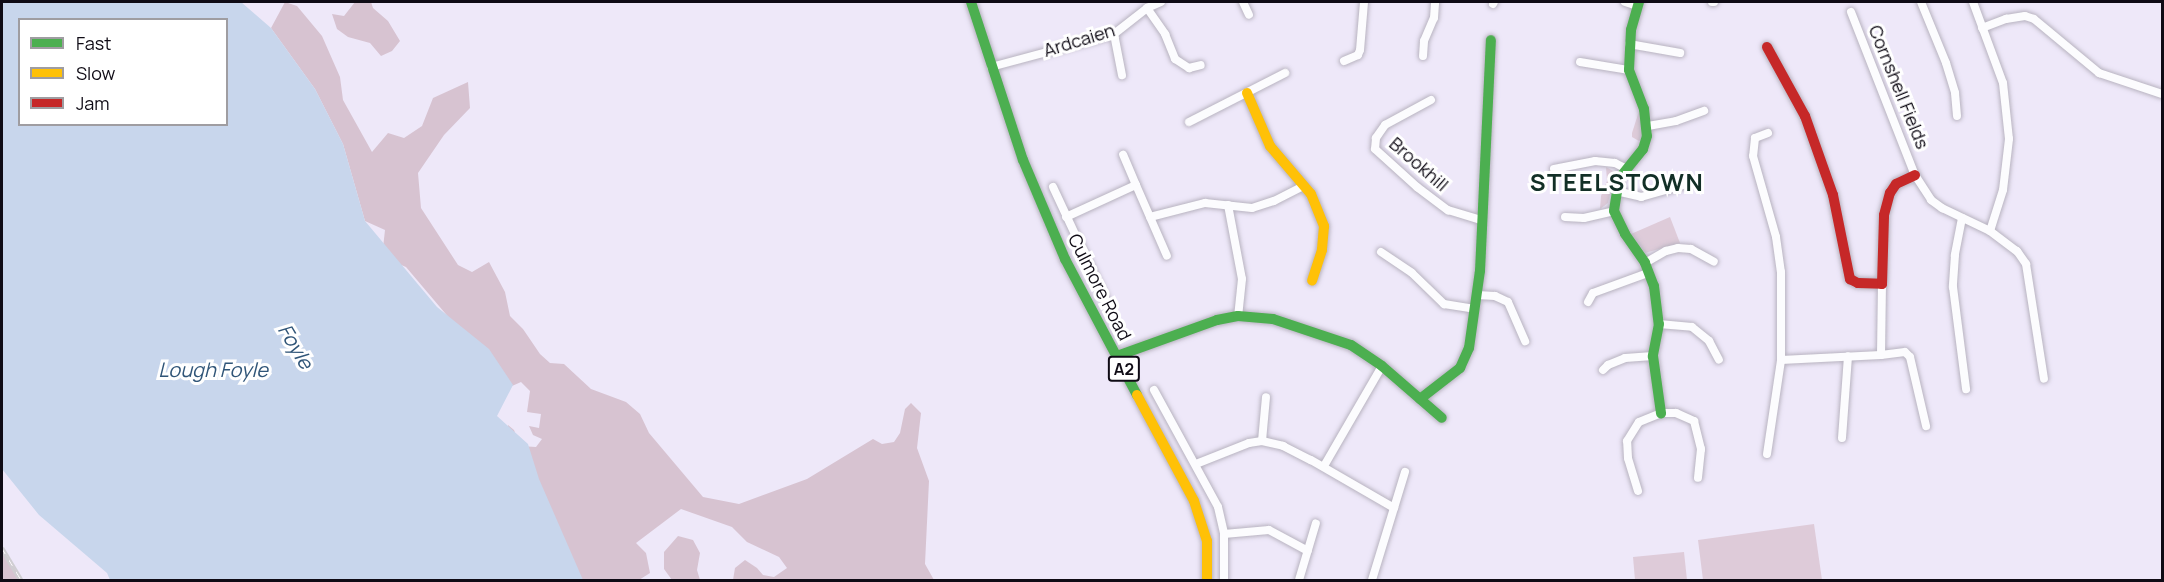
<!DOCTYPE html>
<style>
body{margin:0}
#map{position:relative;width:2164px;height:582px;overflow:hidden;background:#eee8f9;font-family:Manrope,sans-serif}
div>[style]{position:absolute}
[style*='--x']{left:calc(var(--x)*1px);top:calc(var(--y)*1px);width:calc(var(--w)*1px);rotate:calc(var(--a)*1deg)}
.green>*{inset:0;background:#decbd9}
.forest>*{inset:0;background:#d7c3d1}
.water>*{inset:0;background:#c8d6ec}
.roads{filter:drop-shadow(0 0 2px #b8b3c0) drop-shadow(0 0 2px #b8b3c0)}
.street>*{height:8px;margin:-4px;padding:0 4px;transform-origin:4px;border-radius:4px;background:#fcfcfe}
.fast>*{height:10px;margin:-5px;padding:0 5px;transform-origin:5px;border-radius:5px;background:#4caf50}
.slow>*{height:10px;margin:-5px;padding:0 5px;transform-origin:5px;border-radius:5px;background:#ffc107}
.jam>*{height:10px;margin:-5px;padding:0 5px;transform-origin:5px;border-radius:5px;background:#c62828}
.rail>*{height:4.5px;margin-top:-2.25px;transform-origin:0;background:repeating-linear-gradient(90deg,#fff 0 7px,#cfced2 0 14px);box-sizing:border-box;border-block:2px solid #cfced2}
span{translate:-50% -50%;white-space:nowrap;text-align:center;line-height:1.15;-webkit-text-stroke:6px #fff;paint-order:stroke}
.shield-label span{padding:2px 4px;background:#fff;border:2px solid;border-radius:4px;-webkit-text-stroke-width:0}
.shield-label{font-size:16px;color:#0f0b15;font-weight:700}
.street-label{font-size:18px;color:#0f0b15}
.water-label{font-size:20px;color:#305578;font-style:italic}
.district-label{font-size:24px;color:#122f26;font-weight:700;letter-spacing:1.5px}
.frame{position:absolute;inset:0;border:3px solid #0f0b15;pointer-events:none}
.legend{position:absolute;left:18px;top:18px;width:210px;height:108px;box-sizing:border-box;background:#fff;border:2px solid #9f9da1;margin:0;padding:8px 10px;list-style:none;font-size:18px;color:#0f0b15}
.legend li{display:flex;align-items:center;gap:12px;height:30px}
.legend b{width:30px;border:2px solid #9f9da1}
</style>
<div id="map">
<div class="green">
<i style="clip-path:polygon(1640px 108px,1643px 119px,1641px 140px,1639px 141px,1632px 137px,1632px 133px)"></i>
<i style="clip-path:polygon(1606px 167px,1615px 172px,1608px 203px,1600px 209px,1601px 196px,1607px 181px)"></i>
<i style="clip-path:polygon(1670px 217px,1680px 243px,1645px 253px,1631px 234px)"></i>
<i style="clip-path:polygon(1814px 524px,1822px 580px,1703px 580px,1698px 540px)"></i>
<i style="clip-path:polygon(1684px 552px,1687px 580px,1635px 580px,1633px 557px)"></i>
</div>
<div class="forest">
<i style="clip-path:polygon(285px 2px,297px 6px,322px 36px,340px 77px,343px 100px,372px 152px,388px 133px,404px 138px,422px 126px,433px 98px,468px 82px,470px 108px,444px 135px,418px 173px,421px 208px,458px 265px,472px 272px,489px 262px,505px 292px,510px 316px,523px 329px,540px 354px,550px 363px,564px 364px,591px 389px,626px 402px,640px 414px,649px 433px,703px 497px,739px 504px,807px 479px,873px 439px,882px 444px,894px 442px,900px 433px,905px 409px,911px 403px,921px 413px,917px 448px,929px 481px,925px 564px,934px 580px,733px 580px,735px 568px,745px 560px,757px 568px,763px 575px,774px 577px,787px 568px,779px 557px,747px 542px,732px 527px,681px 509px,636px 543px,646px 553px,650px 573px,639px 580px,562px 580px,507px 448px,508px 425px,514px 430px,520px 446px,536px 447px,542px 439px,533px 435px,529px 426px,539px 428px,541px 414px,527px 412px,530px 391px,521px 382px,512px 386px,461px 332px,406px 267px,382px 257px,385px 230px,365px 221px,343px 144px,315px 89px,271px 28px)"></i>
<i style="clip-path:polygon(355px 2px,371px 2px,373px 8px,388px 21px,400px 41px,392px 51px,381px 56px,370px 43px,348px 37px,337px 29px,332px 14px,344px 16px)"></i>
<i style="clip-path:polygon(678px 536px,693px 540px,700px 553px,697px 570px,700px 580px,672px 580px,664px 569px,664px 552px)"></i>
<i style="clip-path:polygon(2px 548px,14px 567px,21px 580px,2px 580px)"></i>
</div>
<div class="water">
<i style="clip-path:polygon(evenodd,2px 2px,241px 2px,271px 28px,315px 89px,343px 144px,365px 221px,437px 307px,489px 349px,513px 385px,497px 416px,528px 444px,539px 479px,583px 580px,110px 580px,107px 573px,39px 515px,2px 469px,2px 2px,20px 20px,226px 20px,226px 124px,20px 124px,20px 20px)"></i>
</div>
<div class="roads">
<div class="street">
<i style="--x:1243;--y:2;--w:14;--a:65"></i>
<i style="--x:1625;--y:2;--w:13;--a:18"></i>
<i style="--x:1712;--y:2;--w:2;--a:0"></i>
<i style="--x:1921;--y:2;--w:66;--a:67.7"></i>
<i style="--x:1946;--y:63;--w:31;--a:73"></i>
<i style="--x:1955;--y:93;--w:23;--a:85"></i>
<i style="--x:1973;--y:2;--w:86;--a:69.7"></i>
<i style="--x:2003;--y:83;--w:56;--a:83.9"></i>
<i style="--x:2009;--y:139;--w:51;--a:96.7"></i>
<i style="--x:2003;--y:190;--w:43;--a:107.6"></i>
<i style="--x:1990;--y:231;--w:34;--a:37"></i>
<i style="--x:2017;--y:251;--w:16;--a:55"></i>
<i style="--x:2026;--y:264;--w:116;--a:81.1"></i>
<i style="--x:1493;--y:4;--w:2;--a:-63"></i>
<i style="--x:1147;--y:8;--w:32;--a:55"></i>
<i style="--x:1165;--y:34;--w:27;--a:68"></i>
<i style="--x:1175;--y:59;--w:17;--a:33"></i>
<i style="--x:1189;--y:68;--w:12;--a:-14"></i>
<i style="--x:1851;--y:12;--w:175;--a:68.6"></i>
<i style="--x:1915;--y:175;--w:30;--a:57"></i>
<i style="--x:1931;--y:200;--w:14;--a:36"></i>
<i style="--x:1942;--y:208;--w:53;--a:25.6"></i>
<i style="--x:1982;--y:28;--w:26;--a:-21"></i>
<i style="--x:2006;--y:19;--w:19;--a:-9"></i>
<i style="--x:2025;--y:16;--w:9;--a:18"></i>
<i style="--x:2034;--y:19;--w:85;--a:39.7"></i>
<i style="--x:2099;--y:73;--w:66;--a:18.4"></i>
<i style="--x:1114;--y:34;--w:42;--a:79"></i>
<i style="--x:1629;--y:44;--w:52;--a:10"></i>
<i style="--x:1423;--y:56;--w:15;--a:-86"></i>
<i style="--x:1424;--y:41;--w:25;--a:-67"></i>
<i style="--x:1434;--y:18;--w:16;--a:-86"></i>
<i style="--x:1344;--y:61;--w:15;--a:-23"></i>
<i style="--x:1358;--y:55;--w:5;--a:-68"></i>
<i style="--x:1360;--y:50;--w:48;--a:-85.2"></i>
<i style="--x:1580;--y:62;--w:50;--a:9.3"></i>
<i style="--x:991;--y:67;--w:127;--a:-15"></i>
<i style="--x:1114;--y:34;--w:42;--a:-38.2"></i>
<i style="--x:1147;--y:8;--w:15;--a:-23"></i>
<i style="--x:1431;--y:100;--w:52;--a:151.5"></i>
<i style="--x:1385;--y:125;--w:16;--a:125"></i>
<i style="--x:1376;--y:138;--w:11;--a:95"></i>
<i style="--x:1375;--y:149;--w:57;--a:42.1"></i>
<i style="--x:1417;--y:187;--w:39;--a:37"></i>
<i style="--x:1448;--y:210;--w:34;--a:17"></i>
<i style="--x:1189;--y:122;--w:108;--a:-27"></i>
<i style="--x:1648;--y:126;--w:28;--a:-10"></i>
<i style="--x:1676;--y:121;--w:30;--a:-20"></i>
<i style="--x:1768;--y:133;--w:14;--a:159"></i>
<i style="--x:1755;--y:138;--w:18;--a:96"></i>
<i style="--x:1753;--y:156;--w:84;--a:74.1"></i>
<i style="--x:1776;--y:237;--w:35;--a:82"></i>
<i style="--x:1781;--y:272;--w:88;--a:90"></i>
<i style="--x:1781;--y:360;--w:100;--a:-2.9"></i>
<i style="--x:1881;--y:355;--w:71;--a:-89.2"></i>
<i style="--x:1554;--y:169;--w:42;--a:-11"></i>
<i style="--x:1595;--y:161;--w:20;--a:6"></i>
<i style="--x:1615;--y:163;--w:13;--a:27"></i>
<i style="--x:1136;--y:185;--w:77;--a:66.4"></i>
<i style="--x:1053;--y:187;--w:128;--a:65"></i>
<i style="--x:1616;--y:191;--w:26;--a:13"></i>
<i style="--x:1641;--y:197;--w:55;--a:-15.8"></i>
<i style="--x:1228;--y:205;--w:75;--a:79.3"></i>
<i style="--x:1242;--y:279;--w:37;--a:96"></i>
<i style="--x:1066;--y:217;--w:77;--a:-24.6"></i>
<i style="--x:1136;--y:185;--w:33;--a:-113"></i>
<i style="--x:1150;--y:217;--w:57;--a:-14.3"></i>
<i style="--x:1205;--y:203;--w:47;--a:6.1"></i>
<i style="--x:1252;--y:208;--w:23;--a:-18"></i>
<i style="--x:1274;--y:201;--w:33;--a:-27"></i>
<i style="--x:1565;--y:217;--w:19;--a:3"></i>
<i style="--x:1584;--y:218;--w:31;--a:-13"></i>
<i style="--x:1962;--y:218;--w:38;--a:101"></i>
<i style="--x:1955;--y:255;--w:32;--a:94"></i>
<i style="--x:1953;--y:287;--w:103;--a:82.7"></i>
<i style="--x:1381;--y:252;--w:37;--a:34"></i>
<i style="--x:1412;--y:273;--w:45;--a:44.1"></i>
<i style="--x:1444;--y:304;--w:31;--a:9"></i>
<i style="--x:1645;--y:263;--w:24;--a:-30"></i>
<i style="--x:1666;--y:251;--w:12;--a:-14"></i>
<i style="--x:1678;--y:248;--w:13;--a:4"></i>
<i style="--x:1691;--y:249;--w:26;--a:29"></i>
<i style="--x:1477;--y:295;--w:18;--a:3"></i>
<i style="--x:1495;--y:296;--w:14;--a:25"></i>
<i style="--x:1508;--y:302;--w:43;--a:66.4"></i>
<i style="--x:1588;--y:302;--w:10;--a:-61"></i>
<i style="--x:1593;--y:293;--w:59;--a:-20"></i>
<i style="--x:1659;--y:324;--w:33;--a:5"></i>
<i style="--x:1692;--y:327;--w:22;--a:39"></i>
<i style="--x:1709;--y:341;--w:21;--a:62"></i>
<i style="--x:1881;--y:355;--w:24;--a:-7"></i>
<i style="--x:1905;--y:352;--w:7;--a:45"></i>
<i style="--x:1910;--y:357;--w:71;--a:76.9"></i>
<i style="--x:1603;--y:370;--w:7;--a:-45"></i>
<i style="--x:1608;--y:365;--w:18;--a:-22"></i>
<i style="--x:1625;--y:358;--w:28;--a:-4"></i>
<i style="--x:1154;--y:390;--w:133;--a:61.3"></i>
<i style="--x:1218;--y:507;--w:28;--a:77"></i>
<i style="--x:1224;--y:534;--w:46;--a:90"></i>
<i style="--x:1842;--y:438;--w:82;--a:-85.8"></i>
<i style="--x:1262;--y:441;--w:44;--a:-84.8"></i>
<i style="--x:1767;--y:454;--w:95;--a:-81.5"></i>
<i style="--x:1196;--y:464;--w:57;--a:-21.6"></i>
<i style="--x:1249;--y:443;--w:13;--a:-9"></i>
<i style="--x:1262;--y:441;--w:22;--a:13"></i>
<i style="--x:1283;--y:446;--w:31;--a:27"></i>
<i style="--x:1311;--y:460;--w:96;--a:30"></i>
<i style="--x:1324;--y:466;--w:116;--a:-59.9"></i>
<i style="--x:1638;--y:491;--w:34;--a:-107"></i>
<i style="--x:1628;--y:458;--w:17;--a:-93"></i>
<i style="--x:1627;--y:441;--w:22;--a:-58"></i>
<i style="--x:1639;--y:422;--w:24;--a:-22"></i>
<i style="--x:1661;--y:413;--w:15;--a:0"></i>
<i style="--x:1676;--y:413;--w:20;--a:24"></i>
<i style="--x:1694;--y:421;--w:29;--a:76"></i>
<i style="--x:1701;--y:449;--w:29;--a:96"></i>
<i style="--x:1224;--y:534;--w:45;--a:-5.1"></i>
<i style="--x:1269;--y:530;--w:44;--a:28.3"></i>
<i style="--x:1299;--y:580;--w:59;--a:-73.4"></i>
<i style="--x:1372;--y:580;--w:113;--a:-73"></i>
</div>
<div class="fast">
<i style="--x:971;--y:2;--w:166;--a:71.8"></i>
<i style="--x:1023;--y:160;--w:108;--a:67"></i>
<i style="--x:1065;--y:259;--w:154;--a:62.1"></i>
<i style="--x:1639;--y:2;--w:29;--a:106"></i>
<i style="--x:1631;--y:30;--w:40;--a:92.9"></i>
<i style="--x:1629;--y:70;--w:42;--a:69"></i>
<i style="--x:1644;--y:109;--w:27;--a:84"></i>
<i style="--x:1647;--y:136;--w:14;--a:107"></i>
<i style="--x:1643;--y:149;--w:38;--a:129"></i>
<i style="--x:1619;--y:179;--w:32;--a:99"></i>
<i style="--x:1614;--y:211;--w:25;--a:64"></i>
<i style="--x:1625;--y:234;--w:35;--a:55"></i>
<i style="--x:1645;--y:263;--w:25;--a:69"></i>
<i style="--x:1654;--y:286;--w:38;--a:83"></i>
<i style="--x:1659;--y:324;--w:33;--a:101"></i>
<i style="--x:1653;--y:356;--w:58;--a:82"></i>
<i style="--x:1117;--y:356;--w:106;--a:-19.8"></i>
<i style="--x:1217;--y:320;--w:21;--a:-11"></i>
<i style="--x:1238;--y:316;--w:35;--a:5"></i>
<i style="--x:1273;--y:319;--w:82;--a:18.4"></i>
<i style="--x:1351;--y:345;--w:37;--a:34"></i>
<i style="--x:1382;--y:366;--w:79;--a:40.9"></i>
<i style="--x:1420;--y:399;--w:51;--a:-37.8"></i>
<i style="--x:1460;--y:368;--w:22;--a:-66"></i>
<i style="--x:1469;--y:348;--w:78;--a:-81.9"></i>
<i style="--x:1480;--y:271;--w:231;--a:-87.3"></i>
</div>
<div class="slow">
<i style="--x:1247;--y:93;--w:58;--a:66.5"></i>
<i style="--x:1270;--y:146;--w:63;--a:49.5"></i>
<i style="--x:1311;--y:194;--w:35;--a:68"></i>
<i style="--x:1324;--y:226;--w:24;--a:95"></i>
<i style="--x:1322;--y:250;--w:32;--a:108"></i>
<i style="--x:1137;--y:395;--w:120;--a:61.7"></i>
<i style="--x:1194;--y:501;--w:42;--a:72"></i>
<i style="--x:1207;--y:541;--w:39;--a:90"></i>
</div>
<div class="jam">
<i style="--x:1767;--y:47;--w:79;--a:61.2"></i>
<i style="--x:1805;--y:116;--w:84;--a:70.5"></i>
<i style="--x:1833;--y:195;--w:86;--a:78.6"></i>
<i style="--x:1850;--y:279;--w:9;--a:27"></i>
<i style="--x:1858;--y:283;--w:24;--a:2"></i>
<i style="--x:1882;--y:284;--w:69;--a:-88.3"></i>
<i style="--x:1884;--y:215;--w:23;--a:-75"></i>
<i style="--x:1890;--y:193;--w:11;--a:-56"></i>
<i style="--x:1896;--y:184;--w:21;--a:-25"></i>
</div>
</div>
<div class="rail">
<i style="--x:2;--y:548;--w:37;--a:59"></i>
</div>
<div class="shield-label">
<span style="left:1124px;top:369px">A2</span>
</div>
<div class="street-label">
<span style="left:1079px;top:40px;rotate:-17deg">Ardcaien</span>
<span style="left:1899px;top:87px;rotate:68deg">Cornshell Fields</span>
<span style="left:1419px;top:164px;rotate:41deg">Brookhill</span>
<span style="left:1100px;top:287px;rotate:63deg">Culmore Road</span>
</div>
<div class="water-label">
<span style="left:296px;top:346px;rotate:59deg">Foyle</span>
<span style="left:213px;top:369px">Lough Foyle</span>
</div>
<div class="district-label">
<span style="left:1617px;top:182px">STEELSTOWN</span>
</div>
<div class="frame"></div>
<ul class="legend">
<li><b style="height:8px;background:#4caf50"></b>Fast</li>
<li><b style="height:8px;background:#ffc107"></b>Slow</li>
<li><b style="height:8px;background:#c62828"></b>Jam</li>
</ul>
</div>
